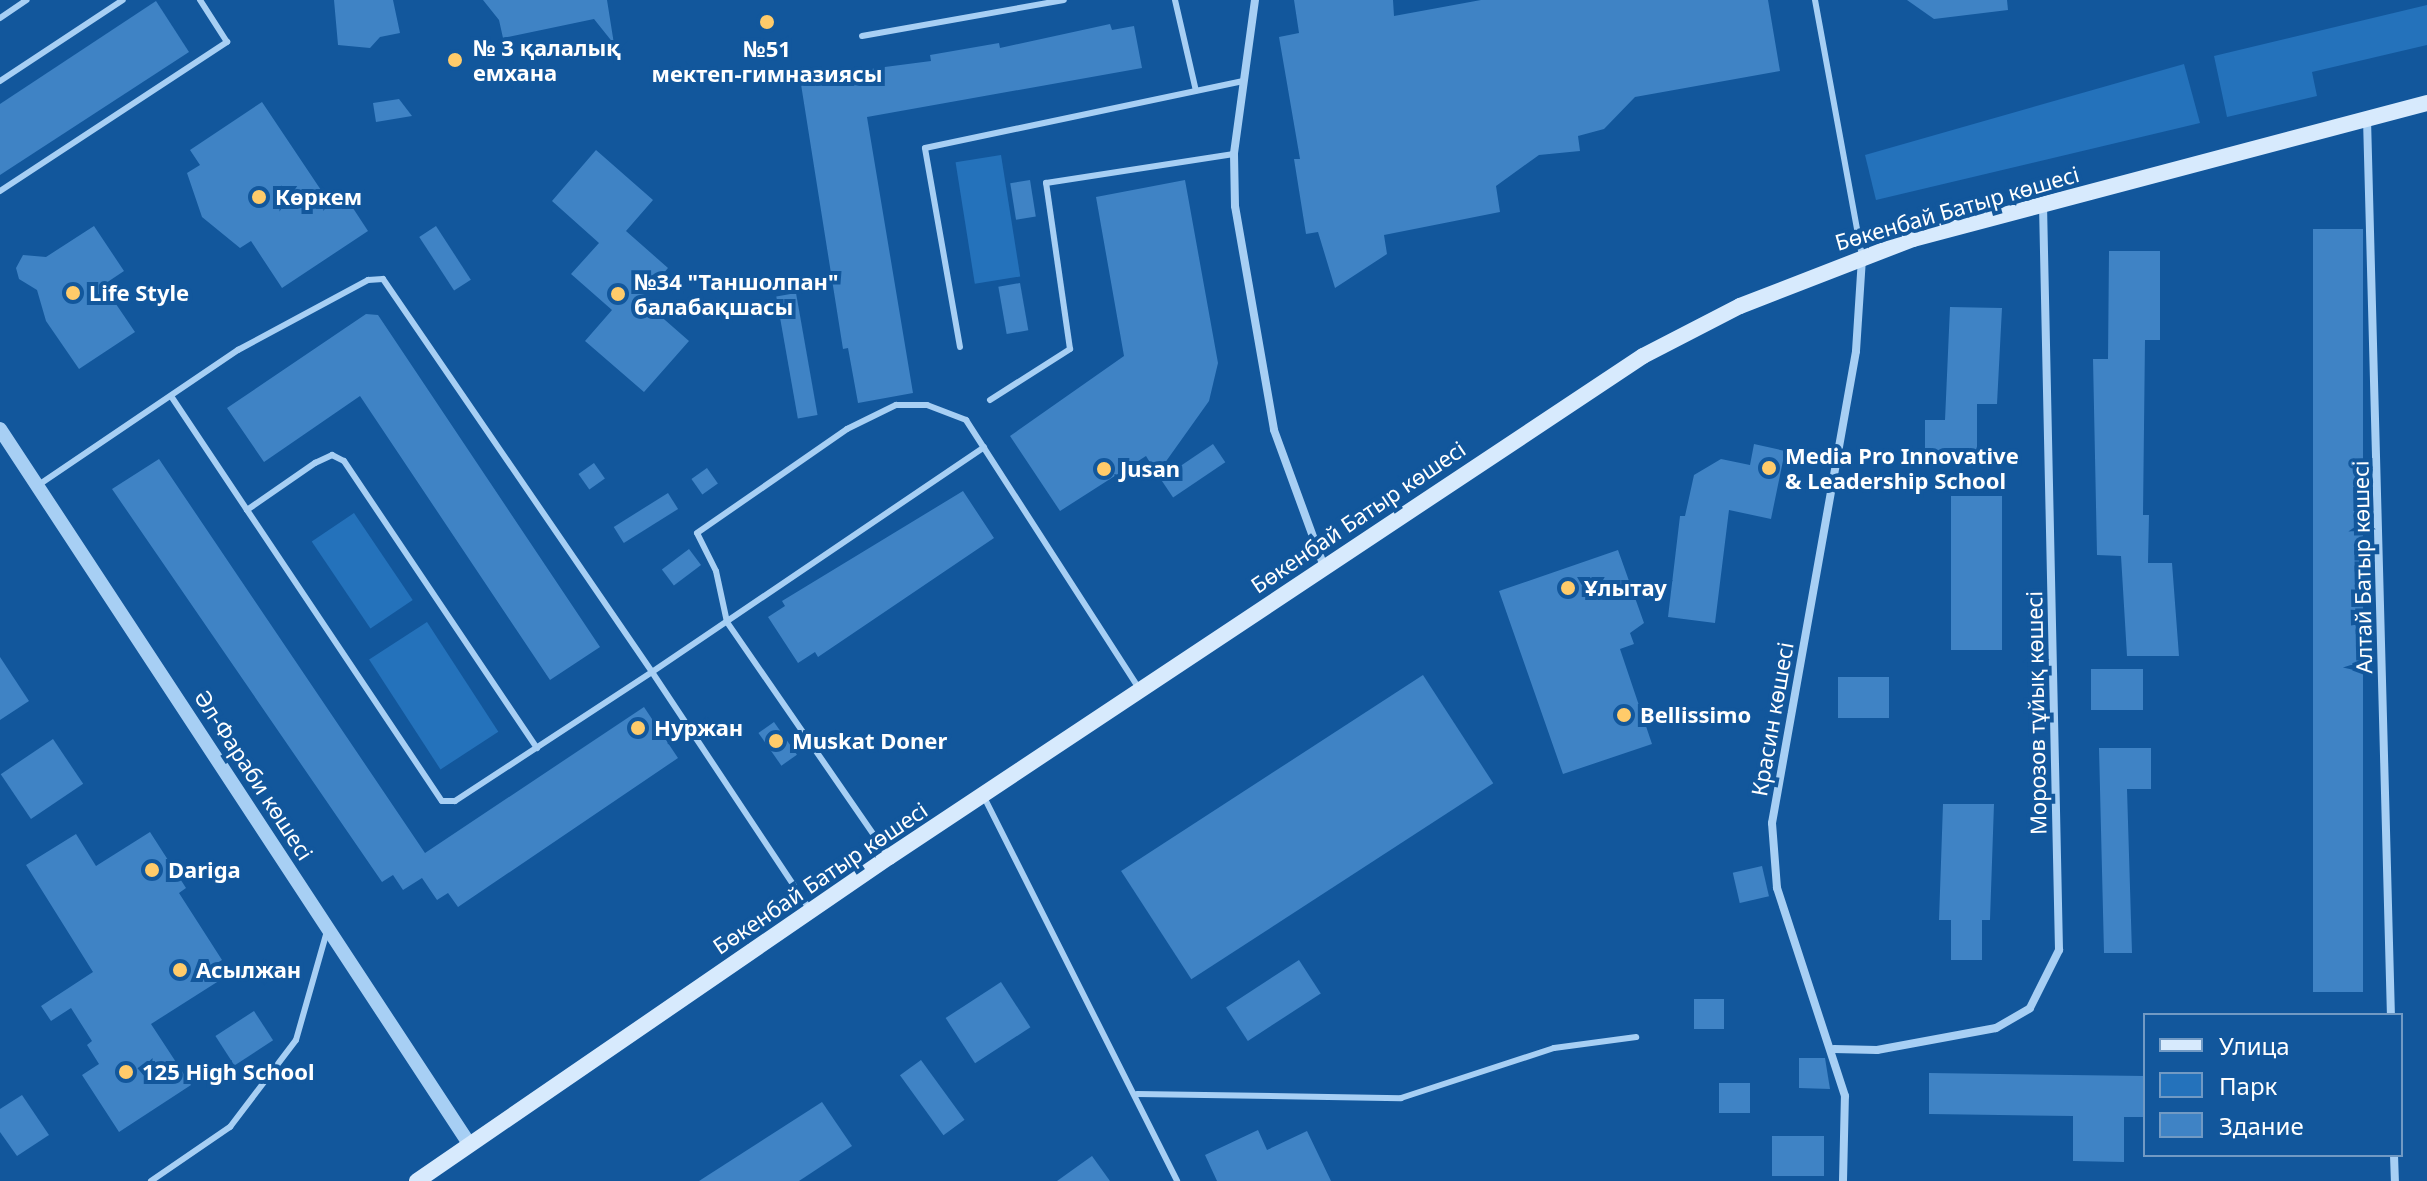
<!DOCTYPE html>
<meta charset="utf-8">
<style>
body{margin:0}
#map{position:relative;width:2427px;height:1181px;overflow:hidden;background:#12579c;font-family:"Noto Sans",sans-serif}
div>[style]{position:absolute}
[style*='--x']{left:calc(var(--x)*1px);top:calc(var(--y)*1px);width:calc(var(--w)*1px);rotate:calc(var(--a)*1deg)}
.green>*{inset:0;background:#2472bb;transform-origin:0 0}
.building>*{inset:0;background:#3f83c5;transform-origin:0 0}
.service>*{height:6px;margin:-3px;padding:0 3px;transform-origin:3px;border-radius:3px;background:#a7cff4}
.minor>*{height:8px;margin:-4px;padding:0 4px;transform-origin:4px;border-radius:4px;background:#a7cff4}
.tertiary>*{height:14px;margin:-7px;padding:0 7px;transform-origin:7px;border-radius:7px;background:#a7cff4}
.secondary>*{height:16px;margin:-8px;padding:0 8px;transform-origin:8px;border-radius:8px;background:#d7eafd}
.dots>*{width:22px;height:22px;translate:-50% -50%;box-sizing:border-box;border:4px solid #12579c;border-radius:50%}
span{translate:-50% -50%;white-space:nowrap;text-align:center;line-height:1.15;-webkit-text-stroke:8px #12579c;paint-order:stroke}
.poi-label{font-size:22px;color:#fff;font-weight:700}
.left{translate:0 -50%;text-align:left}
.street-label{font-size:22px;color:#fff}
.legend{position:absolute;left:2143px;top:1013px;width:260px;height:144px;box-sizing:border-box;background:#12579c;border:2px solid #719ac4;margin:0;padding:10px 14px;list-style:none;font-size:24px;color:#fff}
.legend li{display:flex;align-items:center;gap:16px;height:40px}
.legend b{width:40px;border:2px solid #719ac4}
</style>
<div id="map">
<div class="green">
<i style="clip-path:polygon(2427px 5px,2427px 45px,2312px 72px,2317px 96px,2227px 117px,2214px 56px)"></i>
<i style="clip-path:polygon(2184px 64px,2200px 123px,1876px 200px,1865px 155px)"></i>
<i style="left:1001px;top:155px;width:123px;height:46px;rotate:81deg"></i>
<i style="left:354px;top:513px;width:105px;height:51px;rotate:56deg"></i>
<i style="left:427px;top:622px;width:131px;height:69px;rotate:57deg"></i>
</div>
<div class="building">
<i style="clip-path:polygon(334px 0,393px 0,400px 33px,380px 37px,370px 48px,338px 45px)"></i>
<i style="clip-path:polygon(483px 0,607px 0,614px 44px,594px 19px,503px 38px,499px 20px)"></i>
<i style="clip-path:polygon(1294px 0,1393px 0,1394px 16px,1481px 0,1768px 0,1780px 71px,1635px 97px,1604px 129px,1578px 136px,1580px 151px,1539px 155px,1496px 186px,1500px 212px,1384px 235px,1387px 254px,1335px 288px,1318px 232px,1306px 234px,1294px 159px,1300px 159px,1279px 37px,1299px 33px)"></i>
<i style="clip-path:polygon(1907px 0,2007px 0,2008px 10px,1934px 19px)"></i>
<i style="clip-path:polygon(156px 1px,189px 52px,0 175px,0 104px)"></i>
<i style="clip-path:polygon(1110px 24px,1112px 30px,1134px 26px,1142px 68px,867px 117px,913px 393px,858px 403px,848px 348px,843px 349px,800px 78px,931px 61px,930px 55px,999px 43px,1000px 48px)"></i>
<i style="clip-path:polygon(399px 99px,412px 116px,376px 122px,373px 103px)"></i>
<i style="clip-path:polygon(262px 102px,333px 208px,347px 199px,368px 231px,282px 288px,251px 241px,240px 248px,202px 217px,187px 173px,200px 165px,190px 150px)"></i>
<i style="clip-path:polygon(596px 150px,653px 200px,626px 231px,668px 268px,641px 299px,689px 341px,644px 392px,585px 341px,612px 310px,571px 274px,599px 243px,552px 201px)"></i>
<i style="left:1030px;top:180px;width:37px;height:20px;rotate:81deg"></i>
<i style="clip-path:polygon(1185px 180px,1218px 363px,1209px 401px,1157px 474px,1146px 456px,1060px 511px,1010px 436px,1124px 356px,1096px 197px)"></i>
<i style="clip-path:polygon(94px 226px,124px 271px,103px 285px,135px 332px,79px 369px,46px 321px,37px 290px,19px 279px,16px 268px,23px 255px,46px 257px)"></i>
<i style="left:436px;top:226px;width:64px;height:20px;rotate:57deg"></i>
<i style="left:2313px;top:229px;width:50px;height:763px"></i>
<i style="clip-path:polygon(2109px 251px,2160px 251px,2160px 340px,2145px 340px,2143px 515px,2149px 515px,2148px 563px,2172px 563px,2179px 656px,2127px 656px,2121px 556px,2097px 555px,2093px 359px,2108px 359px)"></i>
<i style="left:1020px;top:283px;width:48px;height:22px;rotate:80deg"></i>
<i style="left:796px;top:293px;width:124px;height:20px;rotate:80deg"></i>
<i style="clip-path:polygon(1950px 307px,2002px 308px,1997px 404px,1977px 404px,1977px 461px,1925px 460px,1925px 420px,1945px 420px)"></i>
<i style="clip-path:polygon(366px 314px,378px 315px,600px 647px,550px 680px,360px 396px,264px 462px,227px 408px)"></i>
<i style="left:1213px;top:444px;width:22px;height:63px;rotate:56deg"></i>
<i style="clip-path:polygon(1754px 444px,1785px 451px,1771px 519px,1729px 510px,1715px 623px,1668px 617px,1680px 516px,1685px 516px,1694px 475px,1721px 459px,1750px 465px)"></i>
<i style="clip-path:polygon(159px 459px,425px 853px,644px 707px,678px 758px,458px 907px,448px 893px,437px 900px,422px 878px,403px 890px,393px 875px,382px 882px,112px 489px)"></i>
<i style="left:594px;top:463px;width:19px;height:19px;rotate:55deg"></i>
<i style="left:707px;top:468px;width:19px;height:19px;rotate:55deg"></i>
<i style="clip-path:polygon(963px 491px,994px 538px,818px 657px,815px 652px,798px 663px,768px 617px,785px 606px,782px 601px)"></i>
<i style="left:668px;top:493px;width:19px;height:64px;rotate:58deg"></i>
<i style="left:1951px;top:496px;width:51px;height:154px"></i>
<i style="left:689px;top:549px;width:20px;height:34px;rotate:53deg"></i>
<i style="clip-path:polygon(1618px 550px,1644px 623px,1630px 633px,1634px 644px,1620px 649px,1652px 744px,1563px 774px,1499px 591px)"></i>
<i style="clip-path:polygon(0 657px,29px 701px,0 720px)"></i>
<i style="left:2091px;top:669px;width:52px;height:41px"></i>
<i style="left:1423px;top:675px;width:129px;height:360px;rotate:57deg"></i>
<i style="left:1838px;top:677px;width:51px;height:41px"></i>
<i style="left:774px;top:722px;width:40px;height:19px;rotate:55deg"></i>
<i style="left:53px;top:739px;width:54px;height:63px;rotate:56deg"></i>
<i style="clip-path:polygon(2099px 748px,2151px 748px,2151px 789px,2127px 789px,2132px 953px,2104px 953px)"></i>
<i style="clip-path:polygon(1943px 804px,1994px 804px,1990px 920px,1982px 920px,1982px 960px,1951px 960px,1951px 920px,1939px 920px)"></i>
<i style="clip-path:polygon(150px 832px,186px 888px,179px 893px,222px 960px,217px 963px,225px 977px,151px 1024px,191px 1085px,119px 1132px,82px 1075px,99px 1064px,87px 1045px,92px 1041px,71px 1008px,51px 1021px,41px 1006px,93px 972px,26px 865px,76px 834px,96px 866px)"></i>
<i style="left:1762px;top:866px;width:31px;height:30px;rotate:77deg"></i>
<i style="left:1299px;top:960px;width:40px;height:87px;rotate:57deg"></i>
<i style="left:1001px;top:982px;width:54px;height:66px;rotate:57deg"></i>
<i style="left:1694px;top:999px;width:30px;height:30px"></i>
<i style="left:254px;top:1011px;width:35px;height:46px;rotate:57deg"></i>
<i style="clip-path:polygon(1799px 1058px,1825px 1058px,1830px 1089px,1799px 1088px)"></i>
<i style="left:921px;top:1060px;width:74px;height:26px;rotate:54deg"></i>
<i style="clip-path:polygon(1929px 1073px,2145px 1076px,2145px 1117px,2124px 1117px,2124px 1162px,2073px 1161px,2073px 1116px,1929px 1114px)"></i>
<i style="left:1719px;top:1083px;width:31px;height:30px"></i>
<i style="clip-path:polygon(22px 1095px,49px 1135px,17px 1156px,0 1132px,0 1109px)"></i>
<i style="clip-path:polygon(822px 1102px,852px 1146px,799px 1181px,699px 1181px)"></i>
<i style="clip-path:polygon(1258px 1130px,1267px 1150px,1307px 1131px,1331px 1181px,1217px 1181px,1205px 1155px)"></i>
<i style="left:1772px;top:1136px;width:52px;height:40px"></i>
<i style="clip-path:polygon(1092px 1156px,1110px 1181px,1057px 1181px)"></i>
</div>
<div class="service">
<i style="--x:1175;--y:0;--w:93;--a:77"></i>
<i style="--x:1815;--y:0;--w:260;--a:79.6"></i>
<i style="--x:0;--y:18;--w:32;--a:-34"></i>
<i style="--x:862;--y:36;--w:205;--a:-10.1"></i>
<i style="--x:0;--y:81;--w:147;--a:-33.4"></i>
<i style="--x:0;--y:191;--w:272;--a:-33.3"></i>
<i style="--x:227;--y:42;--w:50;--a:-122.7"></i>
<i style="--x:960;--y:347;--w:202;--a:-100"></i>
<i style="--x:925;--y:148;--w:324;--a:-11.9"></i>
<i style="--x:171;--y:396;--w:137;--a:56.3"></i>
<i style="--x:247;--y:510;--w:83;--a:-34.7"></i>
<i style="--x:315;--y:463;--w:19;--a:-25"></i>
<i style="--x:332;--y:455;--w:13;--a:27"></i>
<i style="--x:344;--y:461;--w:346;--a:56.1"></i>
<i style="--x:990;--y:400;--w:95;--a:-32.5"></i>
<i style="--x:1070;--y:349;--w:168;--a:-98.2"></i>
<i style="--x:1046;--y:183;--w:190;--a:-8.8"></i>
<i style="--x:37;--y:486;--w:243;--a:-34.1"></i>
<i style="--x:238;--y:350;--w:148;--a:-28.3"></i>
<i style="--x:368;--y:280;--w:15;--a:-4"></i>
<i style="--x:383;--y:279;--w:476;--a:55.6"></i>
<i style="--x:652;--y:672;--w:401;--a:-34.1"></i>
<i style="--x:247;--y:510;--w:350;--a:56.2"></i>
<i style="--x:442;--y:801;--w:13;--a:0"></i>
<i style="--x:455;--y:801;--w:235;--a:-33.2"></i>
<i style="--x:652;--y:672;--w:286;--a:56.4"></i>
<i style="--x:983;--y:795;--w:432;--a:63.3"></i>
<i style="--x:887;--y:854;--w:282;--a:-124.6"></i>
<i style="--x:727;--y:622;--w:52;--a:-102.2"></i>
<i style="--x:716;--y:571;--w:42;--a:-116.6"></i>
<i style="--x:697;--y:533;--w:183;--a:-34.7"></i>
<i style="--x:847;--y:429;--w:55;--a:-26.1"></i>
<i style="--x:896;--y:405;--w:31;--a:0"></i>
<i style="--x:927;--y:405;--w:42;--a:21"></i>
<i style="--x:966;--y:420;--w:321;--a:57.2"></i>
<i style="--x:1137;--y:1094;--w:264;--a:0.9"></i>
<i style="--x:1401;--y:1098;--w:161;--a:-18.1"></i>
<i style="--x:1554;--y:1048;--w:83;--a:-7.6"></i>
<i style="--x:151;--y:1181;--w:96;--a:-34.4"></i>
<i style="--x:230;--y:1127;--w:109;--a:-52.8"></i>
<i style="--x:296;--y:1040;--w:113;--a:-74.1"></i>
</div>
<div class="minor">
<i style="--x:1255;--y:0;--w:155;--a:97.8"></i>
<i style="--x:1234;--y:154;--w:52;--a:88.9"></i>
<i style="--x:1235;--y:206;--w:227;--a:80.1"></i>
<i style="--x:1274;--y:430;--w:146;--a:69.9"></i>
<i style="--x:2367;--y:119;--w:896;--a:88.47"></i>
<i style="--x:1834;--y:1049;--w:43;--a:1.3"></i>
<i style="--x:1877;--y:1050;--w:121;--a:-10.5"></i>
<i style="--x:1996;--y:1028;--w:39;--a:-30"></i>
<i style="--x:2030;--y:1008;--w:65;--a:-63.4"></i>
<i style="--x:2059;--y:950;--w:744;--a:-91.23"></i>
<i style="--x:2394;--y:1155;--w:26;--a:88"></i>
<i style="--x:1843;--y:1181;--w:85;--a:-88.7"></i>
<i style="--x:1845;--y:1096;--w:219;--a:-108.1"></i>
<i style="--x:1777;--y:888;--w:65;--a:-94.4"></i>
<i style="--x:1772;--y:823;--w:479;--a:-79.9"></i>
<i style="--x:1856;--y:351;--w:94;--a:-86.3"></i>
</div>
<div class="tertiary">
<i style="--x:0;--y:429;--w:856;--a:56.72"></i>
</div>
<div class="secondary">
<i style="--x:417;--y:1181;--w:573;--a:-34.47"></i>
<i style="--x:889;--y:857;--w:905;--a:-33.6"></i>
<i style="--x:1643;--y:356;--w:109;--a:-27.3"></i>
<i style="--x:1740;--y:306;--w:186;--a:-21.2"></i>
<i style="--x:1913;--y:239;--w:532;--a:-14.82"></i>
</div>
<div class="dots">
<i style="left:767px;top:22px;background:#ffcb6a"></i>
<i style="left:455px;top:60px;background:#ffcb6a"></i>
<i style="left:259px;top:197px;background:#ffcb6a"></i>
<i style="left:73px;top:293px;background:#ffcb6a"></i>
<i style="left:618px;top:294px;background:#ffcb6a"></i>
<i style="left:1769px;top:468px;background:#ffcb6a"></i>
<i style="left:1104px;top:469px;background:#ffcb6a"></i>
<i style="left:1568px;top:588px;background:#ffcb6a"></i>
<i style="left:1624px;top:715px;background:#ffcb6a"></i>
<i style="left:638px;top:728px;background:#ffcb6a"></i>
<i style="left:776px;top:741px;background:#ffcb6a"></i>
<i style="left:152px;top:870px;background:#ffcb6a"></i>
<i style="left:180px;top:970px;background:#ffcb6a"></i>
<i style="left:126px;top:1072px;background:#ffcb6a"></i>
</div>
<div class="poi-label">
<span class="left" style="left:473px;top:60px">№ 3 қалалық<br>емхана</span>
<span style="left:767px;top:61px">№51<br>мектеп-гимназиясы</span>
<span class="left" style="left:275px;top:197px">Көркем</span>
<span class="left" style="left:634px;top:294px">№34 "Таншолпан"<br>балабақшасы</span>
<span class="left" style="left:89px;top:293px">Life Style</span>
<span class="left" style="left:1785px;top:468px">Media Pro Innovative<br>&amp; Leadership School</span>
<span class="left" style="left:1120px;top:469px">Jusan</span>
<span class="left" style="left:1584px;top:588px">Ұлытау</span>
<span class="left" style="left:1640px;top:715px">Bellissimo</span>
<span class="left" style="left:654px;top:728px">Нуржан</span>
<span class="left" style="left:792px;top:741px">Muskat Doner</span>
<span class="left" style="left:168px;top:870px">Dariga</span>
<span class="left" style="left:196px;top:970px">Асылжан</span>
<span class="left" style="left:142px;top:1072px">125 High School</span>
</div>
<div class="street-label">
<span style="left:1957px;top:208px;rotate:-16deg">Бөкенбай Батыр көшесі</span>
<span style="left:1358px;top:517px;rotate:-34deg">Бөкенбай Батыр көшесі</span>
<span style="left:2362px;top:567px;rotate:-91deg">Алтай Батыр көшесі</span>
<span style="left:2036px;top:713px;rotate:-91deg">Морозов тұйық көшесі</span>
<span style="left:1772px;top:719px;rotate:-80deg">Красин көшесі</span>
<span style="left:254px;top:775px;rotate:57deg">Әл-Фараби көшесі</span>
<span style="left:820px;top:878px;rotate:-34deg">Бөкенбай Батыр көшесі</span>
</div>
<ul class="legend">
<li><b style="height:10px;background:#d7eafd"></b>Улица</li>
<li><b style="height:22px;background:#2472bb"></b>Парк</li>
<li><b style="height:22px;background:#3f83c5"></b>Здание</li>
</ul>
</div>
